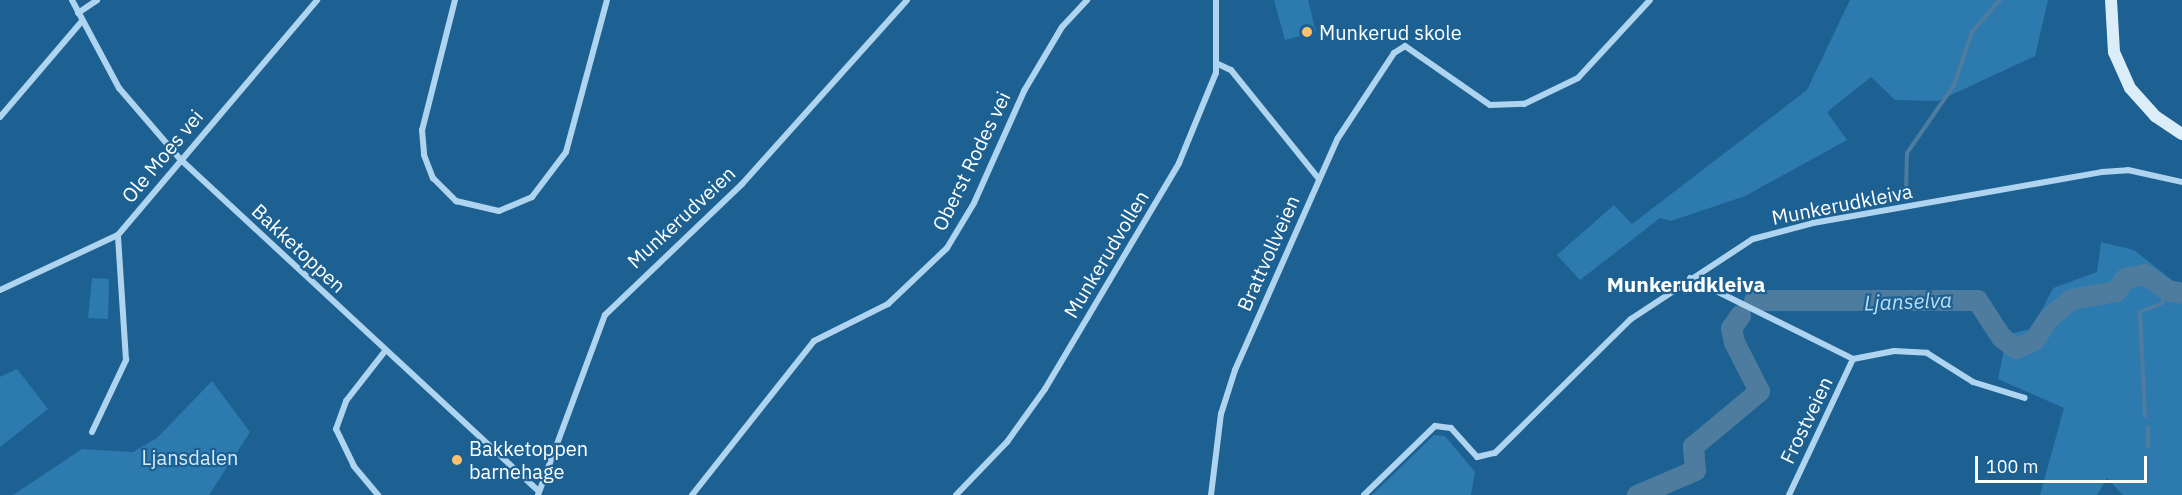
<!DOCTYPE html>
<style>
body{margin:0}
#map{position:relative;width:2182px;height:495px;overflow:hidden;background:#1d6193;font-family:"IBM Plex Sans",sans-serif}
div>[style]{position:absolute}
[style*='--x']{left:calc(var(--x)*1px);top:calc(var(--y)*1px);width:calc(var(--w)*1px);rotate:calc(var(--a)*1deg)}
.green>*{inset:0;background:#2d7aaf}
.stream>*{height:4px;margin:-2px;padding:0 2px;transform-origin:2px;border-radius:2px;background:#4d7c9f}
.river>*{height:21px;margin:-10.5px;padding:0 10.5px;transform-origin:10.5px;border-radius:10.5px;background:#4d7c9f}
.street>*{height:6px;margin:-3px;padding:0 3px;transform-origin:3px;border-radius:3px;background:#afd4ef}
.secondary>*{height:12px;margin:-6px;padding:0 6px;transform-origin:6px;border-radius:6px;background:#dcedfa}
.dots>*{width:16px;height:16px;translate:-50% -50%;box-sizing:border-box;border:3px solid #1d6193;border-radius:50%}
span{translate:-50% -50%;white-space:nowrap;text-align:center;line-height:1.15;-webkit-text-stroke:4.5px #1d6193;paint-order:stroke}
.poi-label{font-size:20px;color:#fff}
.left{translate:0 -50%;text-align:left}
.street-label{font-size:20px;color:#fff}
.park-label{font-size:20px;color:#d5ebfa}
.neighbourhood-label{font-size:21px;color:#fff;font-weight:700}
.water-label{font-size:21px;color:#bbdef5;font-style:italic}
.scale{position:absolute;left:1975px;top:456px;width:172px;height:27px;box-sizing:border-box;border:3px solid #fff;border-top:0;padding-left:8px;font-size:18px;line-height:21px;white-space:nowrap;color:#fff;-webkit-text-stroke:4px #1d6193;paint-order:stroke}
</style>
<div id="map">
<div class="green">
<i style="clip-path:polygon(1274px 0,1308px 0,1316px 32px,1285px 40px)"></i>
<i style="clip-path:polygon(1850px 0,2048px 0,2035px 56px,1938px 101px,1895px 100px,1871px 77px,1827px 112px,1847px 140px,1745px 196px,1671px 221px,1660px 218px,1580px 280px,1557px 255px,1614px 205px,1632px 224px,1807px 90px)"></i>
<i style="clip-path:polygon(2101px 242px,2134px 250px,2182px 288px,2182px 495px,2123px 495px,2107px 478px,2097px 495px,2040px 495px,2064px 408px,1998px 379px,2007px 335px,2033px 328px,2053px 288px,2097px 272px)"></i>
<i style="clip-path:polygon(92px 278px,109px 279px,108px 319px,88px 318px)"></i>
<i style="clip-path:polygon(17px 369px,48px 409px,0 447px,0 377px)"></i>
<i style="clip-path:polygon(212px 381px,250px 432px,209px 495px,13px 495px,82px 449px,133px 452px,157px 438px)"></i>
<i style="clip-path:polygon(1434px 435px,1445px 436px,1475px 472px,1471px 495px,1372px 495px)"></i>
</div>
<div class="stream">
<i style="--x:1906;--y:193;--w:40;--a:-88.6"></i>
<i style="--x:1907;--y:153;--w:83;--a:-55.3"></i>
<i style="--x:1954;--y:85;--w:56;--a:-71.2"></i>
<i style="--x:1972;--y:32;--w:43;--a:-48.8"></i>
<i style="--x:2145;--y:416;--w:104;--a:-92.8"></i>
<i style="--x:2140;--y:312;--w:24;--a:-22"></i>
<i style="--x:2162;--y:303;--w:14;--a:-69"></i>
<i style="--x:2148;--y:427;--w:20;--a:90"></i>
</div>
<div class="river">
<i style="--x:1754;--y:300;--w:223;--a:0"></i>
<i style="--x:1977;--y:300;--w:44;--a:57"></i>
<i style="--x:2001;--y:337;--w:19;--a:36"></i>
<i style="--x:2016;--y:348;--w:20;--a:-24"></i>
<i style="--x:2034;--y:340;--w:27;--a:-57"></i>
<i style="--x:2049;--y:317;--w:28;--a:-39"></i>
<i style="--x:2071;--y:299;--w:46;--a:-10.1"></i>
<i style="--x:2116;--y:291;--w:16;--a:-55"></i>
<i style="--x:2125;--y:278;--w:20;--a:-11"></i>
<i style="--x:2145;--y:274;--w:27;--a:36"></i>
<i style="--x:2167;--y:290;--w:15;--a:11"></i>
<i style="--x:1637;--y:495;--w:63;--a:-23.3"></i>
<i style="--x:1695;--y:470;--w:24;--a:-95"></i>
<i style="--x:1693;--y:446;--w:86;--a:-39.8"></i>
<i style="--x:1759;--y:391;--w:55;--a:-117"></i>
<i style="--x:1734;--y:342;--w:14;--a:-102"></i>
<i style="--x:1731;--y:328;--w:16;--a:-55"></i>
</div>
<div class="street">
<i style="--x:72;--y:0;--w:100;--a:61.9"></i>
<i style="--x:119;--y:88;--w:94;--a:49.3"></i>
<i style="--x:180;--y:159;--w:489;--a:42.8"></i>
<i style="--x:455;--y:0;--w:134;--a:104.2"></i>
<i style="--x:422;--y:130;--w:25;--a:85"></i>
<i style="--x:424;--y:155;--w:25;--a:69"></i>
<i style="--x:433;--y:178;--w:33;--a:45"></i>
<i style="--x:456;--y:201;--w:44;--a:13.1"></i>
<i style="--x:499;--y:211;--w:36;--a:-23"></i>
<i style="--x:532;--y:197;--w:56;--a:-52.9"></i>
<i style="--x:566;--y:152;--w:157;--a:-74.9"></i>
<i style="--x:78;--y:13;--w:23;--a:-34"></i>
<i style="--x:1218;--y:64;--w:14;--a:25"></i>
<i style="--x:1231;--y:70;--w:139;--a:51.1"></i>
<i style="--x:0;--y:117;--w:126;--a:-49.5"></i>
<i style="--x:1690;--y:278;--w:182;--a:26.4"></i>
<i style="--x:1853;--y:359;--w:42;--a:-11"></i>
<i style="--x:1894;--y:351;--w:33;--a:3"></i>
<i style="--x:1927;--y:353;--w:54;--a:32.2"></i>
<i style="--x:1973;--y:382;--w:54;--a:17.1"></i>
<i style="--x:0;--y:290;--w:130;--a:-25"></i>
<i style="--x:118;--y:235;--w:308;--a:-49.7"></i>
<i style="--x:92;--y:432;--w:80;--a:-64.7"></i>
<i style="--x:126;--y:360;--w:125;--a:-93.7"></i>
<i style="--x:378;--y:495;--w:38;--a:-130"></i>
<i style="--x:354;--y:466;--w:41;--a:-115.9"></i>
<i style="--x:336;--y:429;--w:30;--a:-70"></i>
<i style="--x:346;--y:401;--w:63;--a:-52"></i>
<i style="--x:538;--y:495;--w:192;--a:-69.6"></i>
<i style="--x:605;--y:315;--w:190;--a:-43.7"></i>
<i style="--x:742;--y:184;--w:247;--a:-48.1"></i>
<i style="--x:692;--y:495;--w:196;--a:-51.6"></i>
<i style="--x:814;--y:341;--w:83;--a:-26.6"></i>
<i style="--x:888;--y:304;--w:81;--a:-43.5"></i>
<i style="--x:947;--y:248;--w:52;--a:-59"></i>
<i style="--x:974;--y:203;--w:123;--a:-65.9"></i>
<i style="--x:1024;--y:91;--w:74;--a:-59.3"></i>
<i style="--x:1062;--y:27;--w:37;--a:-47"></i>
<i style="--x:956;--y:495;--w:74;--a:-46.1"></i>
<i style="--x:1007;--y:442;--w:65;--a:-54.4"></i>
<i style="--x:1045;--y:389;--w:263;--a:-59.3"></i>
<i style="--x:1179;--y:163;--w:97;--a:-67.7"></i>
<i style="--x:1216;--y:73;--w:73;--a:-90"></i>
<i style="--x:1211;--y:495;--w:82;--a:-83"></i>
<i style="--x:1221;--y:414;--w:46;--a:-72.3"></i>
<i style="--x:1235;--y:370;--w:254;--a:-66.1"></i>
<i style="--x:1338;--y:138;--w:102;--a:-56.6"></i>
<i style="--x:1394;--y:53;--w:13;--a:-32"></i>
<i style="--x:1405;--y:46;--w:103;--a:34.8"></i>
<i style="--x:1490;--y:105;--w:34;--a:-2"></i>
<i style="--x:1524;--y:104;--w:60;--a:-25.7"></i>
<i style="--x:1578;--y:78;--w:106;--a:-47.3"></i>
<i style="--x:1364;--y:495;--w:99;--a:-44.2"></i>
<i style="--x:1435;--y:426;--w:16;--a:7"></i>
<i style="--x:1451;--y:428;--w:39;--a:48"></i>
<i style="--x:1477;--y:457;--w:18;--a:-13"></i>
<i style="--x:1495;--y:453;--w:191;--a:-44.6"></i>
<i style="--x:1631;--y:319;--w:146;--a:-33.3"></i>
<i style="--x:1753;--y:239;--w:62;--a:-14.9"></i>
<i style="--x:1813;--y:223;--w:293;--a:-10"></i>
<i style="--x:2102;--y:172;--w:26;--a:-4"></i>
<i style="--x:2128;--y:170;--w:55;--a:12.5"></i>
<i style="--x:1789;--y:495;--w:150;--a:-64.8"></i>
</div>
<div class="secondary">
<i style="--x:2111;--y:0;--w:52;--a:86.7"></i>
<i style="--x:2114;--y:52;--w:39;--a:66"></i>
<i style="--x:2130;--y:88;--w:38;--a:48"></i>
<i style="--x:2155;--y:116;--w:32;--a:34"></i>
</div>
<div class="dots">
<i style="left:1307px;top:32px;background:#fec06d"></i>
<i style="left:457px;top:460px;background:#fec06d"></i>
</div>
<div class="poi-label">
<span class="left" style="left:1319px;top:32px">Munkerud skole</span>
<span class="left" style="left:469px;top:460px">Bakketoppen<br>barnehage</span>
</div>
<div class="street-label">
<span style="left:162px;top:156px;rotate:-50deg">Ole Moes vei</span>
<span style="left:971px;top:161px;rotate:-64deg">Oberst Rodes vei</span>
<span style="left:1842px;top:204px;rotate:-11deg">Munkerudkleiva</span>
<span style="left:681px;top:217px;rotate:-43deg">Munkerudveien</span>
<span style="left:299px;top:248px;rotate:43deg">Bakketoppen</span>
<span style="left:1268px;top:253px;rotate:-66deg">Brattvollveien</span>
<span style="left:1106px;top:254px;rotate:-59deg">Munkerudvollen</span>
<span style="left:1806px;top:420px;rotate:-64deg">Frostveien</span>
</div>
<div class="park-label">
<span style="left:190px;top:457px">Ljansdalen</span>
</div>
<div class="neighbourhood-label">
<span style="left:1686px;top:284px">Munkerudkleiva</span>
</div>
<div class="water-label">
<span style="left:1908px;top:301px;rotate:-2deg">Ljanselva</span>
</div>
<div class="scale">100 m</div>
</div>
